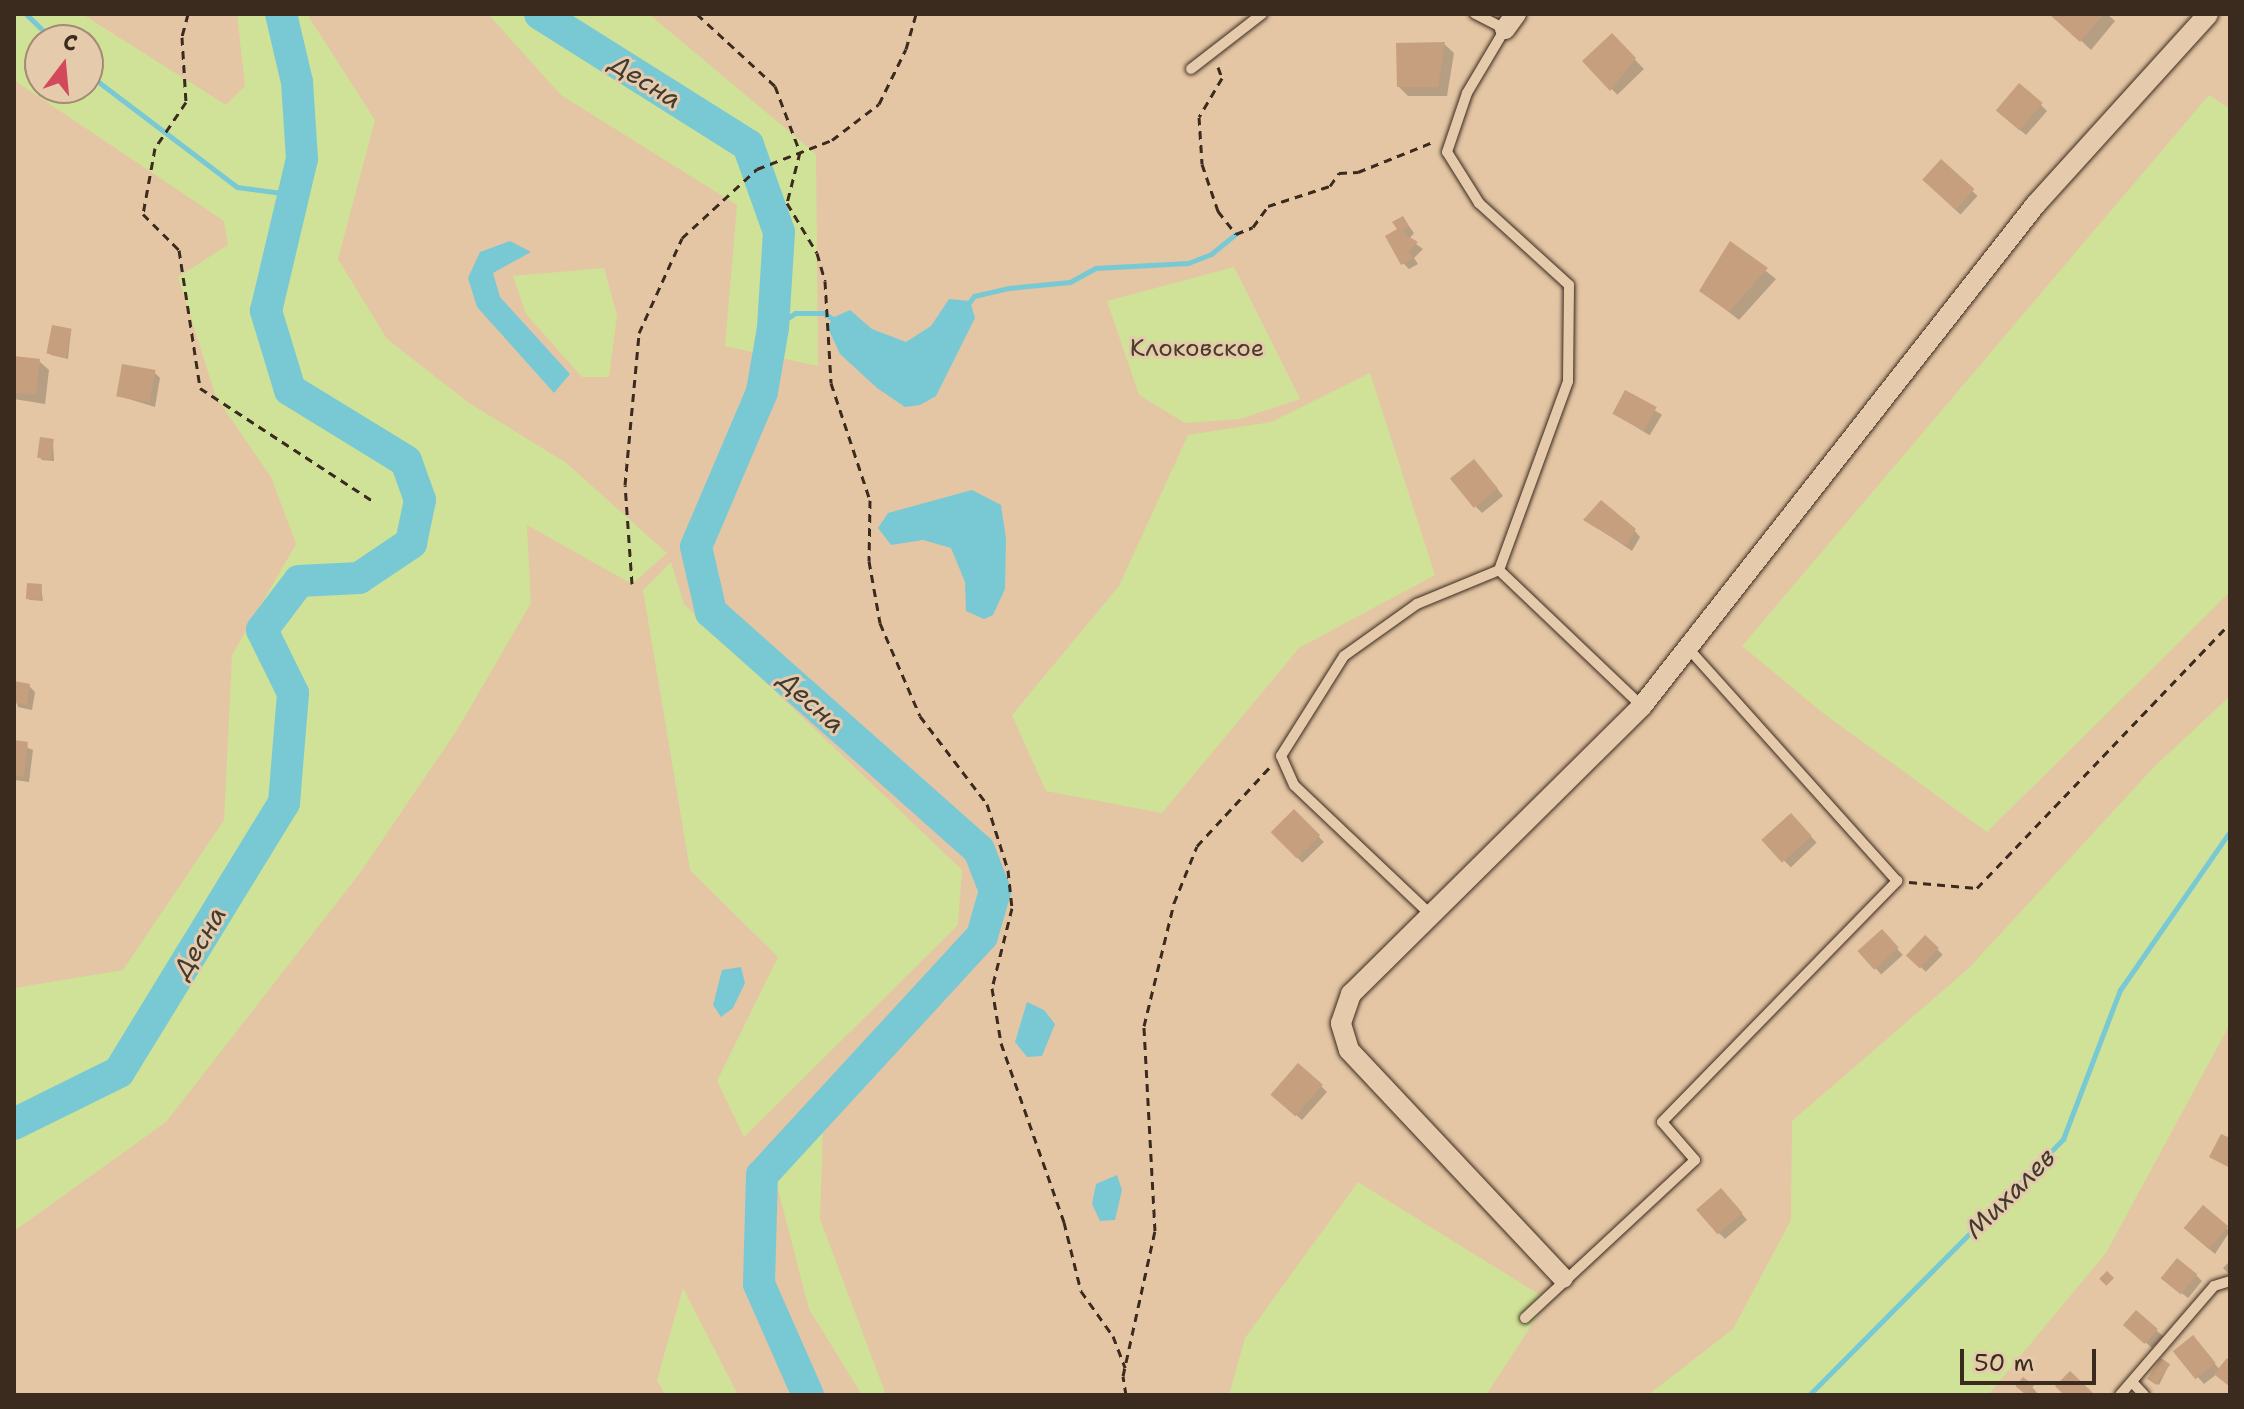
<!DOCTYPE html>
<meta charset="utf-8">
<style>
body{margin:0}
#map{position:relative;width:2244px;height:1409px;overflow:hidden;background:#e4c6a4;font-family:"Shantell Sans",sans-serif}
div>[style]{position:absolute}
[style*='--x']{left:calc(var(--x)*1px);top:calc(var(--y)*1px);width:calc(var(--w)*1px);rotate:calc(var(--a)*1deg)}
.green>*{inset:0;background:#cfe297}
.water>*{inset:0;background:#79c9d4}
.shadow>*{inset:0;background:#0003;transform-origin:0 0}
.stream>*{height:5px;margin:-2.5px;padding:0 2.5px;transform-origin:2.5px;border-radius:2.5px;background:#79c9d4}
.river>*{height:32px;margin:-16px;padding:0 16px;transform-origin:16px;border-radius:16px;background:#79c9d4}
.building>*{inset:0;background:#c59f7e;transform-origin:0 0}
.path>*{height:3px;margin-top:-1.5px;transform-origin:0;background:repeating-linear-gradient(90deg,#3b2a1e 0 8px,transparent 0 14px)}
.roads{filter:drop-shadow(0 0 2px #3b2a1e) drop-shadow(0 0 2px #3b2a1e)}
.lane>*{height:10px;margin:-5px;padding:0 5px;transform-origin:5px;border-radius:5px;background:#e5cbac}
.street>*{height:20px;margin:-10px;padding:0 10px;transform-origin:10px;border-radius:10px;background:#e5cbac}
span{translate:-50% -50%;white-space:nowrap;text-align:center;line-height:1.15;-webkit-text-stroke:6px #e5cbac;paint-order:stroke}
.park-label{font-size:24px;color:#4a3c2a}
.water-label{font-size:26px;color:#413a30;font-style:italic}
.frame{position:absolute;inset:0;border:16px solid #3b2a1e;pointer-events:none}
.north{position:absolute;left:24px;top:24px;width:80px;height:80px;box-sizing:border-box;background:#e5cbac;border:2px solid #a18b73;border-radius:50%;rotate:16deg;font-size:22px;font-weight:700;line-height:32px;text-align:center;color:#3b2a1e}
.north::after{content:'';display:block;margin:auto;width:28px;height:36px;background:#d1495b;clip-path:polygon(50% 0,100% 100%,50% 72%,0 100%)}
.scale{position:absolute;left:1960px;top:1349px;width:136px;height:36px;box-sizing:border-box;border:4px solid #3b2a1e;border-top:0;padding-left:10px;font-size:24px;line-height:28px;white-space:nowrap;color:#3b2a1e;-webkit-text-stroke:6px #e5cbac;paint-order:stroke}
</style>
<div id="map">
<div class="green">
<i style="clip-path:polygon(evenodd,14px 14px,82px 14px,226px 105px,245px 86px,237px 14px,307px 14px,375px 120px,338px 259px,387px 339px,469px 403px,565px 462px,667px 553px,632px 584px,527px 525px,531px 603px,457px 730px,360px 873px,166px 1122px,14px 1231px,14px 988px,123px 970px,224px 820px,232px 655px,296px 544px,271px 477px,216px 397px,178px 277px,228px 245px,224px 221px,14px 80px,14px 14px,88px 40px,88px 88px,40px 88px,40px 40px,88px 40px)"></i>
<i style="clip-path:polygon(488px 14px,649px 14px,816px 154px,818px 366px,725px 346px,737px 205px,561px 95px)"></i>
<i style="clip-path:polygon(2209px 95px,2230px 109px,2230px 592px,1987px 832px,1823px 713px,1742px 646px)"></i>
<i style="clip-path:polygon(1234px 267px,1300px 399px,1240px 419px,1185px 423px,1139px 395px,1107px 301px)"></i>
<i style="clip-path:polygon(604px 268px,617px 315px,609px 377px,582px 377px,526px 314px,513px 276px)"></i>
<i style="clip-path:polygon(1370px 373px,1435px 575px,1299px 648px,1162px 813px,1046px 791px,1012px 715px,1119px 586px,1188px 435px,1271px 422px)"></i>
<i style="clip-path:polygon(671px 562px,684px 604px,962px 870px,958px 925px,744px 1137px,717px 1081px,778px 957px,690px 870px,643px 590px)"></i>
<i style="clip-path:polygon(2230px 696px,2230px 1024px,2106px 1253px,1988px 1395px,1648px 1395px,1733px 1329px,1791px 1220px,1792px 1121px,1969px 968px,2153px 768px)"></i>
<i style="clip-path:polygon(823px 1131px,820px 1219px,886px 1395px,862px 1395px,809px 1309px,774px 1174px)"></i>
<i style="clip-path:polygon(1358px 1182px,1548px 1300px,1486px 1395px,1229px 1395px,1245px 1338px)"></i>
<i style="clip-path:polygon(683px 1288px,738px 1395px,665px 1395px,657px 1380px)"></i>
</div>
<div class="water">
<i style="clip-path:polygon(510px 241px,531px 252px,493px 273px,500px 297px,570px 374px,554px 393px,477px 307px,468px 278px,480px 252px)"></i>
<i style="clip-path:polygon(949px 299px,970px 301px,975px 318px,936px 396px,920px 405px,905px 407px,877px 388px,840px 354px,828px 328px,832px 318px,850px 310px,872px 329px,906px 342px,931px 326px)"></i>
<i style="clip-path:polygon(972px 490px,1001px 505px,1006px 539px,1005px 589px,993px 615px,984px 619px,966px 611px,965px 582px,951px 548px,923px 540px,891px 545px,878px 528px,888px 513px)"></i>
<i style="clip-path:polygon(741px 967px,745px 983px,733px 1008px,721px 1017px,713px 1005px,722px 970px)"></i>
<i style="clip-path:polygon(1027px 1002px,1044px 1010px,1055px 1024px,1042px 1056px,1027px 1057px,1015px 1042px)"></i>
<i style="clip-path:polygon(1117px 1175px,1122px 1190px,1115px 1220px,1100px 1221px,1092px 1204px,1096px 1184px)"></i>
</div>
<div class="shadow">
<i style="clip-path:polygon(2053px 14px,2107px 14px,2115px 21px,2091px 50px)"></i>
<i style="left:1612px;top:36px;width:46px;height:37px;rotate:46deg"></i>
<i style="clip-path:polygon(1444px 44px,1454px 53px,1447px 96px,1408px 96px,1399px 87px)"></i>
<i style="clip-path:polygon(2041px 105px,2047px 111px,2026px 135px,2004px 116px)"></i>
<i style="left:1941px;top:162px;width:50px;height:25px;rotate:43deg"></i>
<i style="clip-path:polygon(1403px 218px,1414px 233px,1409px 239px,1423px 249px,1414px 258px,1418px 264px,1409px 269px,1403px 263px)"></i>
<i style="clip-path:polygon(1731px 244px,1776px 279px,1739px 320px,1701px 290px)"></i>
<i style="clip-path:polygon(71px 331px,68px 359px,51px 355px,48px 352px)"></i>
<i style="clip-path:polygon(14px 358px,39px 361px,49px 370px,45px 404px,14px 399px)"></i>
<i style="clip-path:polygon(154px 372px,160px 378px,155px 407px,119px 396px)"></i>
<i style="left:1626px;top:393px;width:42px;height:24px;rotate:31deg"></i>
<i style="clip-path:polygon(53px 441px,54px 461px,42px 460px,40px 457px)"></i>
<i style="clip-path:polygon(1480px 467px,1503px 496px,1482px 513px,1476px 507px)"></i>
<i style="clip-path:polygon(1586px 520px,1634px 530px,1640px 537px,1632px 551px)"></i>
<i style="clip-path:polygon(41px 586px,43px 601px,30px 600px,28px 598px)"></i>
<i style="clip-path:polygon(29px 686px,35px 692px,32px 710px,18px 707px,14px 690px)"></i>
<i style="clip-path:polygon(14px 742px,33px 750px,29px 782px,14px 780px)"></i>
<i style="left:1294px;top:811px;width:43px;height:30px;rotate:46deg"></i>
<i style="left:1791px;top:816px;width:37px;height:36px;rotate:46deg"></i>
<i style="left:1882px;top:932px;width:31px;height:29px;rotate:48deg"></i>
<i style="left:1925px;top:937px;width:25px;height:24px;rotate:45deg"></i>
<i style="clip-path:polygon(1321px 1086px,1327px 1092px,1302px 1120px,1279px 1100px)"></i>
<i style="clip-path:polygon(1727px 1196px,1747px 1220px,1725px 1239px,1719px 1233px)"></i>
<i style="clip-path:polygon(2203px 1208px,2230px 1231px,2215px 1254px,2192px 1234px)"></i>
<i style="clip-path:polygon(2230px 1261px,2230px 1275px,2223px 1268px)"></i>
<i style="clip-path:polygon(2196px 1275px,2202px 1281px,2188px 1298px,2170px 1284px)"></i>
<i style="clip-path:polygon(2136px 1313px,2163px 1336px,2152px 1348px,2132px 1330px)"></i>
<i style="clip-path:polygon(2198px 1343px,2220px 1370px,2230px 1363px,2230px 1386px,2217px 1374px,2204px 1384px,2175px 1351px)"></i>
<i style="clip-path:polygon(2169px 1365px,2159px 1385px,2152px 1381px)"></i>
<i style="clip-path:polygon(2018px 1385px,2033px 1388px,2038px 1394px,2028px 1395px)"></i>
</div>
<div class="stream">
<i style="--x:26;--y:14;--w:37;--a:44"></i>
<i style="--x:88;--y:74;--w:187;--a:37.2"></i>
<i style="--x:237;--y:187;--w:53;--a:7.5"></i>
<i style="--x:968;--y:304;--w:10;--a:-53"></i>
<i style="--x:974;--y:296;--w:36;--a:-13"></i>
<i style="--x:1009;--y:288;--w:61;--a:-5.6"></i>
<i style="--x:1070;--y:282;--w:29;--a:-29"></i>
<i style="--x:1095;--y:268;--w:93;--a:-3.1"></i>
<i style="--x:1188;--y:263;--w:25;--a:-21"></i>
<i style="--x:1211;--y:254;--w:32;--a:-39"></i>
<i style="--x:773;--y:328;--w:27;--a:-34"></i>
<i style="--x:795;--y:313;--w:29;--a:0"></i>
<i style="--x:824;--y:313;--w:14;--a:34"></i>
<i style="--x:1809;--y:1395;--w:361;--a:-45.2"></i>
<i style="--x:2063;--y:1139;--w:160;--a:-69.1"></i>
<i style="--x:2120;--y:990;--w:193;--a:-55.3"></i>
</div>
<div class="river">
<i style="--x:540;--y:14;--w:246;--a:32.2"></i>
<i style="--x:748;--y:145;--w:92;--a:70.4"></i>
<i style="--x:779;--y:232;--w:96;--a:93.6"></i>
<i style="--x:773;--y:328;--w:65;--a:99.8"></i>
<i style="--x:762;--y:392;--w:168;--a:113.1"></i>
<i style="--x:696;--y:547;--w:67;--a:77"></i>
<i style="--x:711;--y:612;--w:358;--a:41.6"></i>
<i style="--x:979;--y:850;--w:44;--a:68.7"></i>
<i style="--x:995;--y:891;--w:47;--a:106.1"></i>
<i style="--x:982;--y:936;--w:325;--a:132.6"></i>
<i style="--x:762;--y:1175;--w:109;--a:91.6"></i>
<i style="--x:759;--y:1284;--w:121;--a:66.2"></i>
<i style="--x:14;--y:1124;--w:117;--a:-26.3"></i>
<i style="--x:119;--y:1072;--w:316;--a:-58.5"></i>
<i style="--x:284;--y:803;--w:110;--a:-85.3"></i>
<i style="--x:293;--y:693;--w:70;--a:-116.2"></i>
<i style="--x:262;--y:630;--w:61;--a:-52.9"></i>
<i style="--x:299;--y:581;--w:60;--a:-2.9"></i>
<i style="--x:359;--y:578;--w:63;--a:-33.9"></i>
<i style="--x:411;--y:543;--w:44;--a:-78.2"></i>
<i style="--x:420;--y:500;--w:41;--a:-109.7"></i>
<i style="--x:406;--y:461;--w:136;--a:-148.5"></i>
<i style="--x:290;--y:390;--w:83;--a:-106.9"></i>
<i style="--x:266;--y:311;--w:156;--a:-76.7"></i>
<i style="--x:302;--y:159;--w:77;--a:-93.7"></i>
<i style="--x:297;--y:82;--w:70;--a:-103.2"></i>
</div>
<div class="building">
<i style="clip-path:polygon(2049px 14px,2104px 14px,2080px 42px)"></i>
<i style="clip-path:polygon(1612px 33px,1636px 58px,1610px 91px,1582px 61px)"></i>
<i style="clip-path:polygon(1445px 42px,1438px 87px,1397px 87px,1396px 43px)"></i>
<i style="left:2019px;top:83px;width:31px;height:36px;rotate:40deg"></i>
<i style="left:1941px;top:159px;width:45px;height:28px;rotate:42deg"></i>
<i style="clip-path:polygon(1403px 216px,1409px 226px,1403px 230px,1406px 235px,1418px 242px,1409px 251px,1413px 258px,1401px 265px,1385px 236px,1397px 229px,1392px 222px)"></i>
<i style="clip-path:polygon(1730px 241px,1768px 268px,1729px 312px,1699px 291px)"></i>
<i style="left:52px;top:325px;width:20px;height:29px;rotate:11deg"></i>
<i style="clip-path:polygon(14px 356px,40px 359px,36px 395px,14px 393px)"></i>
<i style="left:122px;top:364px;width:34px;height:33px;rotate:10deg"></i>
<i style="left:1625px;top:390px;width:36px;height:27px;rotate:28deg"></i>
<i style="left:40px;top:437px;width:14px;height:21px;rotate:8deg"></i>
<i style="left:1474px;top:459px;width:38px;height:31px;rotate:51deg"></i>
<i style="clip-path:polygon(1601px 500px,1636px 529px,1626px 546px,1583px 520px)"></i>
<i style="left:27px;top:583px;width:15px;height:16px;rotate:4deg"></i>
<i style="clip-path:polygon(14px 681px,30px 684px,27px 705px,14px 703px)"></i>
<i style="clip-path:polygon(14px 740px,28px 742px,24px 777px,14px 776px)"></i>
<i style="left:1294px;top:809px;width:37px;height:33px;rotate:45deg"></i>
<i style="left:1791px;top:813px;width:31px;height:40px;rotate:48deg"></i>
<i style="left:1882px;top:929px;width:25px;height:33px;rotate:48deg"></i>
<i style="left:1925px;top:935px;width:19px;height:28px;rotate:43deg"></i>
<i style="left:1298px;top:1063px;width:33px;height:42px;rotate:41deg"></i>
<i style="clip-path:polygon(2221px 1134px,2230px 1138px,2230px 1168px,2209px 1157px)"></i>
<i style="left:1721px;top:1188px;width:33px;height:33px;rotate:49deg"></i>
<i style="left:2203px;top:1205px;width:33px;height:30px;rotate:40deg"></i>
<i style="left:2177px;top:1258px;width:26px;height:26px;rotate:39deg"></i>
<i style="left:2107px;top:1271px;width:10px;height:11px;rotate:45deg"></i>
<i style="left:2136px;top:1310px;width:29px;height:20px;rotate:41deg"></i>
<i style="left:2193px;top:1335px;width:36px;height:26px;rotate:51deg"></i>
<i style="left:2161px;top:1358px;width:11px;height:25px;rotate:34deg"></i>
<i style="clip-path:polygon(2227px 1358px,2230px 1361px,2230px 1387px,2214px 1374px)"></i>
<i style="clip-path:polygon(2070px 1371px,2093px 1393px,2091px 1395px,2064px 1395px,2055px 1386px)"></i>
<i style="left:2023px;top:1377px;width:14px;height:12px;rotate:39deg"></i>
</div>
<div class="path">
<i style="--x:188;--y:14;--w:24;--a:105"></i>
<i style="--x:182;--y:37;--w:65;--a:86.5"></i>
<i style="--x:186;--y:102;--w:55;--a:124"></i>
<i style="--x:155;--y:148;--w:67;--a:100.3"></i>
<i style="--x:143;--y:214;--w:51;--a:45"></i>
<i style="--x:179;--y:250;--w:140;--a:81.3"></i>
<i style="--x:200;--y:388;--w:207;--a:33.2"></i>
<i style="--x:697;--y:14;--w:106;--a:42.7"></i>
<i style="--x:775;--y:86;--w:71;--a:69.3"></i>
<i style="--x:800;--y:152;--w:53;--a:104.3"></i>
<i style="--x:787;--y:203;--w:58;--a:59"></i>
<i style="--x:817;--y:253;--w:29;--a:74"></i>
<i style="--x:825;--y:281;--w:102;--a:86.6"></i>
<i style="--x:831;--y:383;--w:123;--a:71.6"></i>
<i style="--x:870;--y:500;--w:61;--a:90.9"></i>
<i style="--x:869;--y:561;--w:63;--a:79.9"></i>
<i style="--x:880;--y:623;--w:101;--a:66.7"></i>
<i style="--x:920;--y:716;--w:111;--a:52.7"></i>
<i style="--x:987;--y:804;--w:69;--a:72.3"></i>
<i style="--x:1008;--y:870;--w:38;--a:84"></i>
<i style="--x:1012;--y:908;--w:82;--a:104"></i>
<i style="--x:992;--y:988;--w:56;--a:80.7"></i>
<i style="--x:1001;--y:1043;--w:190;--a:70.6"></i>
<i style="--x:1064;--y:1222;--w:71;--a:76.2"></i>
<i style="--x:1081;--y:1291;--w:55;--a:54.6"></i>
<i style="--x:1113;--y:1336;--w:34;--a:69"></i>
<i style="--x:1218;--y:67;--w:12;--a:70"></i>
<i style="--x:1222;--y:78;--w:45;--a:120.5"></i>
<i style="--x:1199;--y:117;--w:47;--a:86.3"></i>
<i style="--x:1202;--y:164;--w:50;--a:71.2"></i>
<i style="--x:1218;--y:211;--w:29;--a:52"></i>
<i style="--x:1236;--y:234;--w:18;--a:-22"></i>
<i style="--x:1253;--y:227;--w:26;--a:-54"></i>
<i style="--x:1268;--y:206;--w:65;--a:-17.9"></i>
<i style="--x:1330;--y:186;--w:16;--a:-55"></i>
<i style="--x:1339;--y:173;--w:19;--a:-3"></i>
<i style="--x:1358;--y:172;--w:83;--a:-21.9"></i>
<i style="--x:632;--y:584;--w:99;--a:-94"></i>
<i style="--x:625;--y:485;--w:153;--a:-84.7"></i>
<i style="--x:639;--y:333;--w:104;--a:-65.6"></i>
<i style="--x:682;--y:238;--w:102;--a:-42.6"></i>
<i style="--x:757;--y:169;--w:80;--a:-21.1"></i>
<i style="--x:832;--y:140;--w:59;--a:-37.5"></i>
<i style="--x:879;--y:104;--w:61;--a:-63.9"></i>
<i style="--x:906;--y:49;--w:36;--a:-74"></i>
<i style="--x:1909;--y:882;--w:68;--a:5"></i>
<i style="--x:1977;--y:888;--w:366;--a:-46.3"></i>
<i style="--x:1126;--y:1395;--w:19;--a:-99"></i>
<i style="--x:1123;--y:1376;--w:148;--a:-77.6"></i>
<i style="--x:1155;--y:1231;--w:205;--a:-93.1"></i>
<i style="--x:1144;--y:1026;--w:127;--a:-76.3"></i>
<i style="--x:1174;--y:903;--w:61;--a:-68"></i>
<i style="--x:1197;--y:846;--w:108;--a:-47.3"></i>
</div>
<div class="roads">
<div class="lane">
<i style="--x:1191;--y:69;--w:90;--a:-37.8"></i>
<i style="--x:1499;--y:570;--w:197;--a:43.6"></i>
<i style="--x:1430;--y:914;--w:187;--a:-136.5"></i>
<i style="--x:1294;--y:785;--w:32;--a:-114"></i>
<i style="--x:1281;--y:756;--w:118;--a:-57.8"></i>
<i style="--x:1344;--y:656;--w:90;--a:-35.5"></i>
<i style="--x:1417;--y:604;--w:89;--a:-22.5"></i>
<i style="--x:1499;--y:570;--w:201;--a:-69.9"></i>
<i style="--x:1568;--y:381;--w:96;--a:-89.4"></i>
<i style="--x:1569;--y:285;--w:122;--a:-137.7"></i>
<i style="--x:1479;--y:203;--w:60;--a:-122.1"></i>
<i style="--x:1447;--y:152;--w:62;--a:-71.3"></i>
<i style="--x:1467;--y:93;--w:74;--a:-59.3"></i>
<i style="--x:1505;--y:29;--w:34;--a:-153"></i>
<i style="--x:1525;--y:1318;--w:232;--a:-42.9"></i>
<i style="--x:1695;--y:1160;--w:50;--a:-131"></i>
<i style="--x:1662;--y:1122;--w:337;--a:-45.7"></i>
<i style="--x:1897;--y:881;--w:310;--a:-131.9"></i>
<i style="--x:2132;--y:1382;--w:18;--a:47"></i>
<i style="--x:2120;--y:1395;--w:144;--a:-49.2"></i>
<i style="--x:2214;--y:1286;--w:17;--a:-17"></i>
</div>
<div class="street">
<i style="--x:1505;--y:29;--w:19;--a:-54"></i>
<i style="--x:1563;--y:1278;--w:313;--a:-133.2"></i>
<i style="--x:1349;--y:1050;--w:28;--a:-107"></i>
<i style="--x:1341;--y:1023;--w:31;--a:-71"></i>
<i style="--x:1351;--y:994;--w:409;--a:-44.7"></i>
<i style="--x:1642;--y:706;--w:638;--a:-51.87"></i>
<i style="--x:2036;--y:204;--w:256;--a:-47.8"></i>
</div>
</div>
<div class="park-label">
<span style="left:1197px;top:349px">Клоковское</span>
</div>
<div class="water-label">
<span style="left:646px;top:81px;rotate:32deg">Десна</span>
<span style="left:812px;top:702px;rotate:42deg">Десна</span>
<span style="left:199px;top:942px;rotate:-59deg">Десна</span>
<span style="left:2010px;top:1193px;rotate:-45deg">Михалев</span>
</div>
<div class="frame"></div>
<div class="north">С</div>
<div class="scale">50 m</div>
</div>
